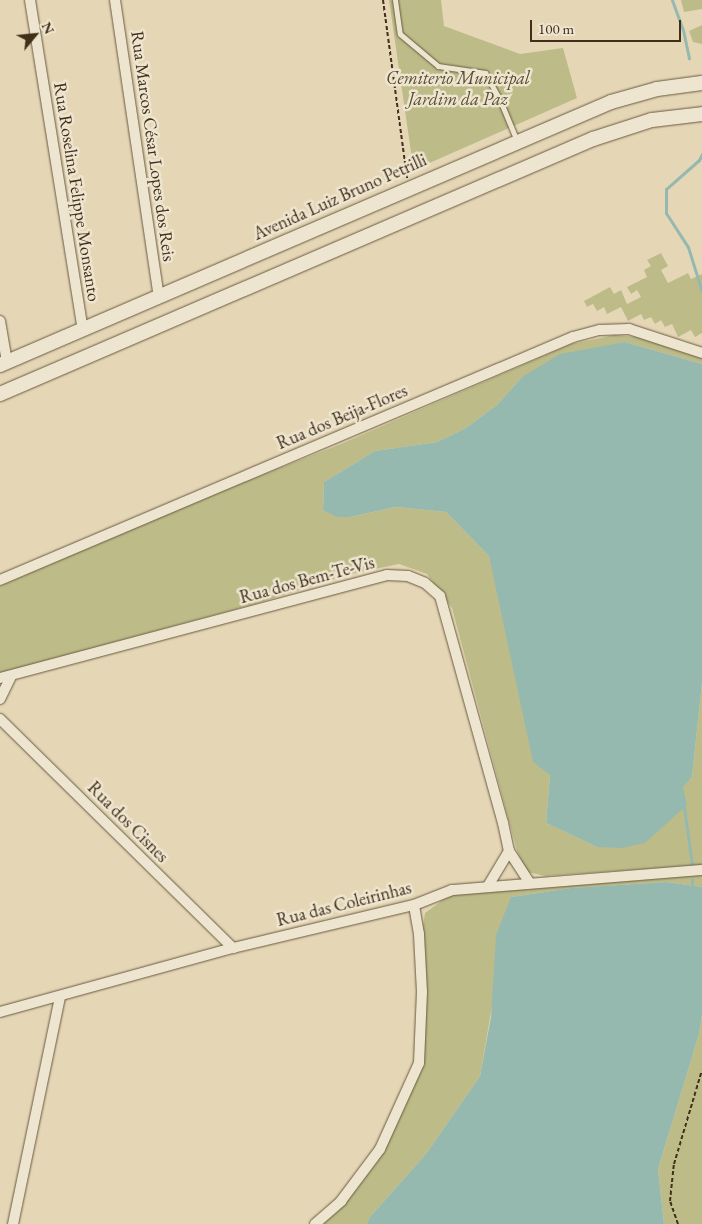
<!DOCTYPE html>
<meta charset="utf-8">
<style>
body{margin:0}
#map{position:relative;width:702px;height:1224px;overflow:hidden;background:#e5d7b6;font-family:"EB Garamond",serif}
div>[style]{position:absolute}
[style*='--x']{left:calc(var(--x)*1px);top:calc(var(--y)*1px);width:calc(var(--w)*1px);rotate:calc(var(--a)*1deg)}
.green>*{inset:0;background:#bdbc88}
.water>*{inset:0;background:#96b9af}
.stream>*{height:3px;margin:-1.5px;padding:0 1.5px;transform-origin:1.5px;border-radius:1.5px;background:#96b9af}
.path>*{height:2px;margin-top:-1px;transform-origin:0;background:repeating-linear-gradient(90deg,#402f19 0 4px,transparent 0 6.5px)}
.roads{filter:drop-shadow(0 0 1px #695940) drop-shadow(0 0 1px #695940)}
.service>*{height:5px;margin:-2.5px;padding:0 2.5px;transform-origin:2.5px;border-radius:2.5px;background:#eee5d0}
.minor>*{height:10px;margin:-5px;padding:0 5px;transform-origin:5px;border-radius:5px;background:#eee5d0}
.secondary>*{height:14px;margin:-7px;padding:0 7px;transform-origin:7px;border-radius:7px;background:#eee5d0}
span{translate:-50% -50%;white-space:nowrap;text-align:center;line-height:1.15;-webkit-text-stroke:5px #eee5d0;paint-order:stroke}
.park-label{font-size:18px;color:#594b2f;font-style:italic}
.street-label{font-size:18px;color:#402f19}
.north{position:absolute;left:10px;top:10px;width:50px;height:50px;-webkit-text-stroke:4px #eee5d0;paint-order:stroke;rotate:62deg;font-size:14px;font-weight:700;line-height:20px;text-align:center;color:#402f19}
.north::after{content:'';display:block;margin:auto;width:18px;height:22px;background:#402f19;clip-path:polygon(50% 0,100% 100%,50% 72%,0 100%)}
.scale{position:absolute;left:530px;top:20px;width:151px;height:22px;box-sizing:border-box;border:2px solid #402f19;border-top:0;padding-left:6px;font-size:15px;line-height:18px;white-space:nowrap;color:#402f19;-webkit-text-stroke:4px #eee5d0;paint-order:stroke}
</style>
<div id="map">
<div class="green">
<i style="clip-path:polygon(389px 0,441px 0,444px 26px,520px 54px,563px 48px,577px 98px,425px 165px,412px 159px)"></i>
<i style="clip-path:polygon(681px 0,702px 0,702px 9px,684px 12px)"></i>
<i style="clip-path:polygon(702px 25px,702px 44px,693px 42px,689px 31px)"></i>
<i style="clip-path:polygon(661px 253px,668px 266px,661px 270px,668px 283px,688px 273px,691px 279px,702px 274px,702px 333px,695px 337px,691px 330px,678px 337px,672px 324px,665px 327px,661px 320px,655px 324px,651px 317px,644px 320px,641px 314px,628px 321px,621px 307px,607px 314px,604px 307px,597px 311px,593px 304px,587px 307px,584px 301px,610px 287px,614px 294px,621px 290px,627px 304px,641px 297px,637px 290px,631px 294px,627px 287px,647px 277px,644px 270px,651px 266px,647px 260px)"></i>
<i style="clip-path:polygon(615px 335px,638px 337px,702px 358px,702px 364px,625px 342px,522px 377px,497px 405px,466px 428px,437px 442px,375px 451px,324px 482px,323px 510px,350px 517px,396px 507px,446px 512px,489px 556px,550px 774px,546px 823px,597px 847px,683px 786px,692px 777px,702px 683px,702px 865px,546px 876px,527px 872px,517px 851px,452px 608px,427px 574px,399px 564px,346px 575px,255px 604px,0 673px,0 586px,189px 504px,341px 444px,571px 344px)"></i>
<i style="clip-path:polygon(702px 874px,702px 887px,667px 882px,571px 888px,511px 897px,480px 1076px,426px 1154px,369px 1218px,367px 1224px,321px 1224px,337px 1212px,359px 1181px,420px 1072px,422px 933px,425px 913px,448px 896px,484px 890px)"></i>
<i style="clip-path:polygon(702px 1014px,702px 1224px,664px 1224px,658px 1169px,699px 1034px)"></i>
</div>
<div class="water">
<i style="clip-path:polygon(625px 342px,702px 364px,702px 683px,692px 777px,683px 787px,687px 805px,645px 843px,622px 848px,597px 847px,546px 823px,550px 775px,533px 762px,489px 556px,446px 512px,396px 507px,350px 517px,337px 517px,323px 510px,324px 482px,375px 451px,437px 442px,466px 428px,497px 405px,522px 377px,560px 354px)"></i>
<i style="clip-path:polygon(667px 882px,702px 887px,702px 1014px,699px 1034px,658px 1169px,664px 1224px,367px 1224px,369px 1218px,426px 1154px,480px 1076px,491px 1017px,496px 935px,511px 897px,571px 888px)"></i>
</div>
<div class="stream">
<i style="--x:672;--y:0;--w:32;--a:70"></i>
<i style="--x:683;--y:30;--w:29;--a:78"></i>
<i style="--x:702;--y:154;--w:7;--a:117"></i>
<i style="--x:699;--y:160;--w:44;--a:138.7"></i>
<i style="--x:666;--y:189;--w:24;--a:90"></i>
<i style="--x:666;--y:213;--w:40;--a:57.1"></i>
<i style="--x:688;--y:247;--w:47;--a:72.7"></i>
<i style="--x:684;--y:807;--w:59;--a:82.1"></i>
<i style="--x:692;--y:879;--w:6;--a:90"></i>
</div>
<div class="path">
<i style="--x:383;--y:0;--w:180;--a:82.3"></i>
<i style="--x:678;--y:1224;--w:24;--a:-109"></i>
<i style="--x:670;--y:1201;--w:37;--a:-84"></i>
<i style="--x:674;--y:1164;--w:98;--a:-73.4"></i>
</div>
<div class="roads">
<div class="service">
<i style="--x:395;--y:0;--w:34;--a:82"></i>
<i style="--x:400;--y:34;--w:50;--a:40.1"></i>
<i style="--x:438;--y:66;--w:48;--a:8.5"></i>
<i style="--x:485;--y:73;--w:31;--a:61"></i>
<i style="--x:500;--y:100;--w:44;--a:67.5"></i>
</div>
<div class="minor">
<i style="--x:30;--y:0;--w:334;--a:80.9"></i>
<i style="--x:115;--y:0;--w:300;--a:81.6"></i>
<i style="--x:0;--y:321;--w:42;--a:80.3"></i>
<i style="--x:0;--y:580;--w:622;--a:-22.98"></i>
<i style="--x:573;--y:337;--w:28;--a:-15"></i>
<i style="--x:600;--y:330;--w:29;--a:-2"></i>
<i style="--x:629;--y:329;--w:77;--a:18.2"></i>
<i style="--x:0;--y:678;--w:400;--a:-14.9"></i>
<i style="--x:387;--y:575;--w:21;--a:3"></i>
<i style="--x:408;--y:576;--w:18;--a:22"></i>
<i style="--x:425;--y:583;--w:20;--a:41"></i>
<i style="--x:440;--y:596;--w:236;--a:74.5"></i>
<i style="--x:503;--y:823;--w:29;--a:78"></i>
<i style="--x:509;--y:851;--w:38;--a:57"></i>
<i style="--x:0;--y:699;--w:25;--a:-64"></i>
<i style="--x:0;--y:719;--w:327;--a:44.5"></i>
<i style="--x:488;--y:886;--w:41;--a:-59"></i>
<i style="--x:0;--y:1012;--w:242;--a:-15.4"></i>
<i style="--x:233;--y:948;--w:186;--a:-13.4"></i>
<i style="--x:414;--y:905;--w:41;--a:-21.5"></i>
<i style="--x:452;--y:890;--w:251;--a:-4.6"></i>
<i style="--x:13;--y:1224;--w:232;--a:-78.3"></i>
<i style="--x:315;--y:1224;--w:35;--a:-41"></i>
<i style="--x:341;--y:1201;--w:65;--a:-53.1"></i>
<i style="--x:380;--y:1149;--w:94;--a:-65.6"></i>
<i style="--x:419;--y:1063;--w:71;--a:-87.6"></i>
<i style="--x:422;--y:992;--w:58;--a:-93"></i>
<i style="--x:419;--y:934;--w:29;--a:-100"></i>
</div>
<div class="secondary">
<i style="--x:0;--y:365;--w:665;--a:-23.29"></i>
<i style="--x:611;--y:102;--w:48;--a:-15.8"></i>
<i style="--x:657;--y:89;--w:45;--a:-7.6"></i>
<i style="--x:0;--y:394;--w:646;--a:-23.27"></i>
<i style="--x:593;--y:139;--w:62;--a:-17.9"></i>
<i style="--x:652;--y:120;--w:50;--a:-6.8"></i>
</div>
</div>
<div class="park-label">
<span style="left:458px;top:89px">Cemiterio Municipal<br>Jardim da Paz</span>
</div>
<div class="street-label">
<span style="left:153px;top:146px;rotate:82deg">Rua Marcos César Lopes dos Reis</span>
<span style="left:77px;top:192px;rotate:81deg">Rua Roselina Felippe Monsanto</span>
<span style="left:340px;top:197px;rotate:-24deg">Avenida Luiz Bruno Petrilli</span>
<span style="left:342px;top:417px;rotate:-23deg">Rua dos Beija-Flores</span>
<span style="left:307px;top:580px;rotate:-15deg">Rua dos Bem-Te-Vis</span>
<span style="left:128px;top:822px;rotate:45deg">Rua dos Cisnes</span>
<span style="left:344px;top:904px;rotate:-14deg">Rua das Coleirinhas</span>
</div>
<div class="north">N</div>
<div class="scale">100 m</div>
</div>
